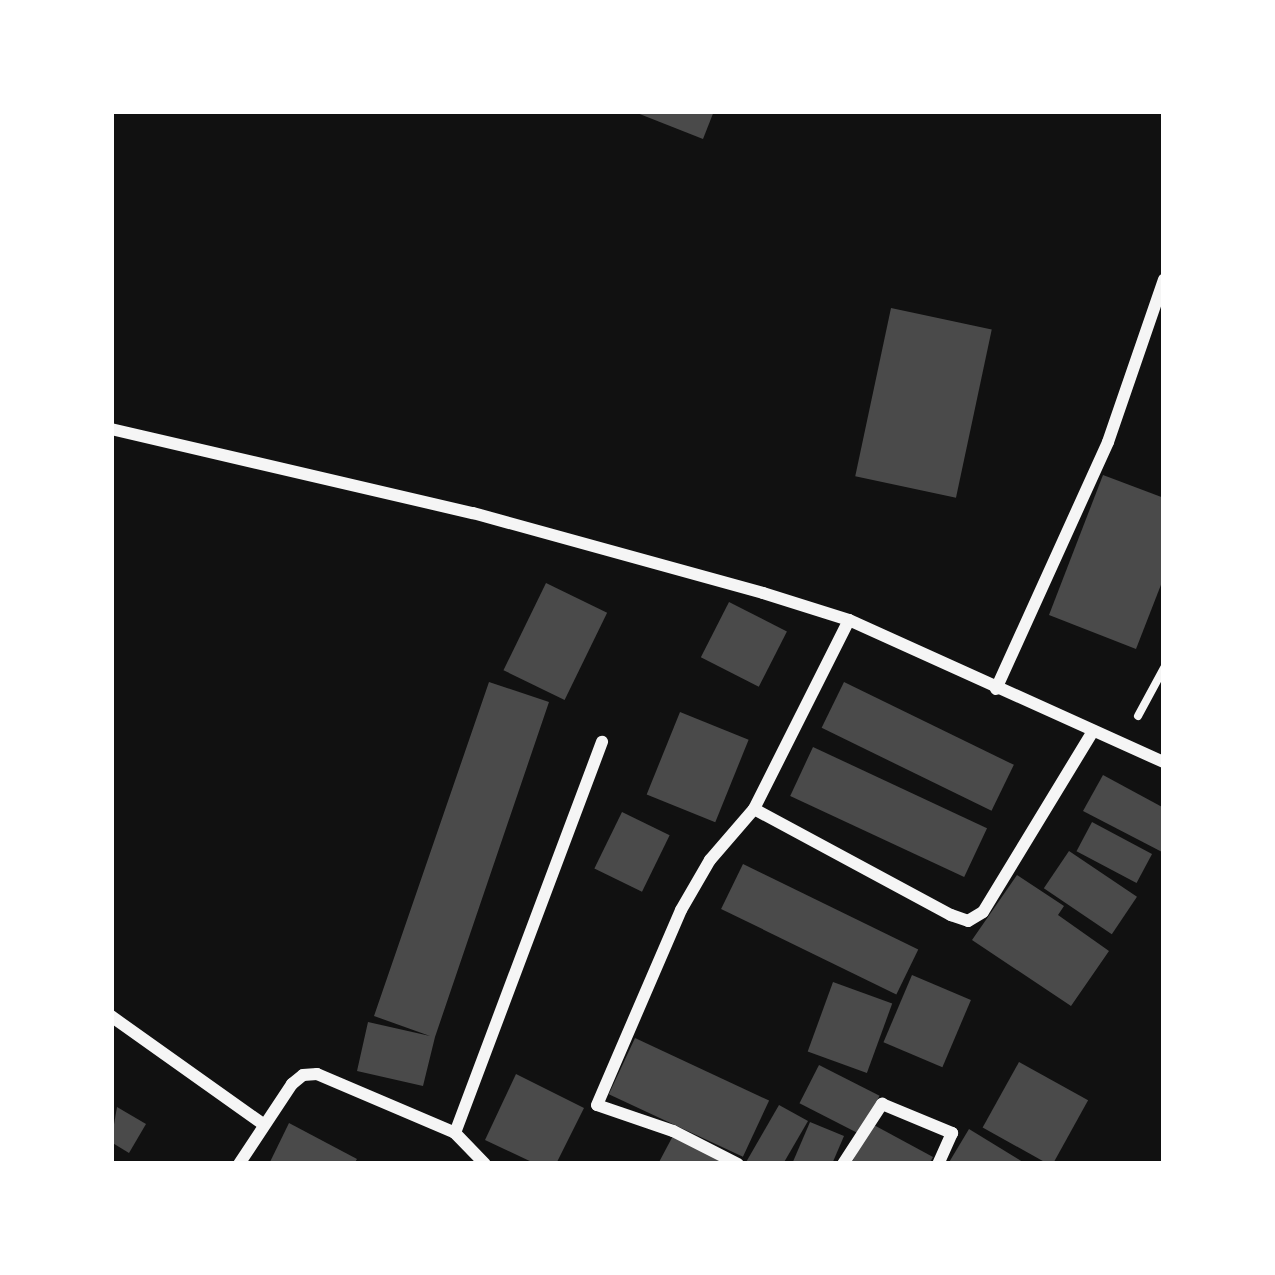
<!DOCTYPE html>
<style>
body{margin:0}
#map{position:relative;width:1275px;height:1275px;overflow:hidden;background:#111;font-family:"PT Sans",sans-serif}
div>[style]{position:absolute}
[style*='--x']{left:calc(var(--x)*1px);top:calc(var(--y)*1px);width:calc(var(--w)*1px);rotate:calc(var(--a)*1deg)}
.building>*{inset:0;background:#4a4a4a;transform-origin:0 0}
.path>*{height:8px;margin:-4px;padding:0 4px;transform-origin:4px;border-radius:4px;background:#f5f5f5}
.minor>*{height:12px;margin:-6px;padding:0 6px;transform-origin:6px;border-radius:6px;background:#f5f5f5}
span{translate:-50% -50%;white-space:nowrap;text-align:center;line-height:1.15;-webkit-text-stroke:9px #fff;paint-order:stroke}
.frame{position:absolute;inset:0;border:114px solid #fff;pointer-events:none}
</style>
<div id="map">
<div class="building">
<i style="clip-path:polygon(632px 111px,714px 111px,703px 139px)"></i>
<i style="left:891px;top:308px;width:103px;height:172px;rotate:12deg"></i>
<i style="clip-path:polygon(1103px 475px,1164px 498px,1164px 577px,1136px 649px,1049px 615px)"></i>
<i style="left:546px;top:583px;width:68px;height:97px;rotate:26deg"></i>
<i style="left:729px;top:602px;width:65px;height:62px;rotate:27deg"></i>
<i style="clip-path:polygon(489px 682px,549px 702px,435px 1037px,423px 1086px,357px 1071px,368px 1022px,430px 1036px,374px 1016px)"></i>
<i style="left:844px;top:682px;width:189px;height:51px;rotate:26deg"></i>
<i style="left:680px;top:712px;width:74px;height:89px;rotate:22deg"></i>
<i style="left:813px;top:747px;width:192px;height:54px;rotate:25deg"></i>
<i style="clip-path:polygon(1103px 775px,1164px 808px,1164px 853px,1083px 811px)"></i>
<i style="left:622px;top:812px;width:53px;height:63px;rotate:26deg"></i>
<i style="left:1092px;top:822px;width:68px;height:33px;rotate:28deg"></i>
<i style="left:1069px;top:851px;width:82px;height:45px;rotate:34deg"></i>
<i style="left:743px;top:864px;width:195px;height:50px;rotate:26deg"></i>
<i style="clip-path:polygon(1017px 875px,1064px 906px,1058px 915px,1109px 951px,1071px 1006px,972px 940px)"></i>
<i style="left:912px;top:975px;width:64px;height:73px;rotate:23deg"></i>
<i style="left:833px;top:982px;width:63px;height:74px;rotate:20deg"></i>
<i style="left:635px;top:1038px;width:148px;height:62px;rotate:25deg"></i>
<i style="left:1019px;top:1062px;width:79px;height:75px;rotate:29deg"></i>
<i style="left:819px;top:1065px;width:68px;height:43px;rotate:27deg"></i>
<i style="clip-path:polygon(516px 1074px,584px 1108px,556px 1164px,536px 1164px,485px 1140px)"></i>
<i style="clip-path:polygon(779px 1105px,808px 1121px,783px 1164px,745px 1164px)"></i>
<i style="clip-path:polygon(117px 1107px,146px 1124px,129px 1153px,111px 1142px)"></i>
<i style="clip-path:polygon(810px 1122px,844px 1136px,832px 1164px,792px 1164px)"></i>
<i style="clip-path:polygon(289px 1123px,357px 1159px,354px 1164px,269px 1164px)"></i>
<i style="clip-path:polygon(872px 1124px,933px 1157px,929px 1164px,851px 1164px)"></i>
<i style="clip-path:polygon(969px 1129px,1026px 1164px,948px 1164px)"></i>
<i style="clip-path:polygon(675px 1132px,736px 1164px,658px 1164px)"></i>
</div>
<div class="path">
<i style="--x:1138;--y:716;--w:55;--a:-61.6"></i>
</div>
<div class="minor">
<i style="--x:111;--y:429;--w:372;--a:13.1"></i>
<i style="--x:473;--y:513;--w:301;--a:15.4"></i>
<i style="--x:763;--y:593;--w:90;--a:17.4"></i>
<i style="--x:849;--y:620;--w:346;--a:24.3"></i>
<i style="--x:849;--y:620;--w:212;--a:116.7"></i>
<i style="--x:754;--y:809;--w:224;--a:28.3"></i>
<i style="--x:951;--y:915;--w:18;--a:19"></i>
<i style="--x:968;--y:921;--w:17;--a:-31"></i>
<i style="--x:983;--y:912;--w:212;--a:-58.7"></i>
<i style="--x:996;--y:689;--w:271;--a:-65.6"></i>
<i style="--x:1108;--y:442;--w:172;--a:-71"></i>
<i style="--x:111;--y:1016;--w:186;--a:35.4"></i>
<i style="--x:455;--y:1133;--w:418;--a:-69.4"></i>
<i style="--x:239;--y:1164;--w:96;--a:-56.5"></i>
<i style="--x:292;--y:1084;--w:14;--a:-39"></i>
<i style="--x:303;--y:1075;--w:14;--a:-4"></i>
<i style="--x:317;--y:1074;--w:150;--a:23.1"></i>
<i style="--x:455;--y:1133;--w:43;--a:45.9"></i>
<i style="--x:738;--y:1164;--w:73;--a:-153.1"></i>
<i style="--x:673;--y:1131;--w:80;--a:-161.1"></i>
<i style="--x:597;--y:1105;--w:212;--a:-66.7"></i>
<i style="--x:681;--y:910;--w:58;--a:-59.9"></i>
<i style="--x:710;--y:860;--w:67;--a:-49.2"></i>
<i style="--x:843;--y:1164;--w:72;--a:-57"></i>
<i style="--x:882;--y:1104;--w:76;--a:22.5"></i>
<i style="--x:952;--y:1133;--w:34;--a:114"></i>
</div>
<div class="frame"></div>
</div>
